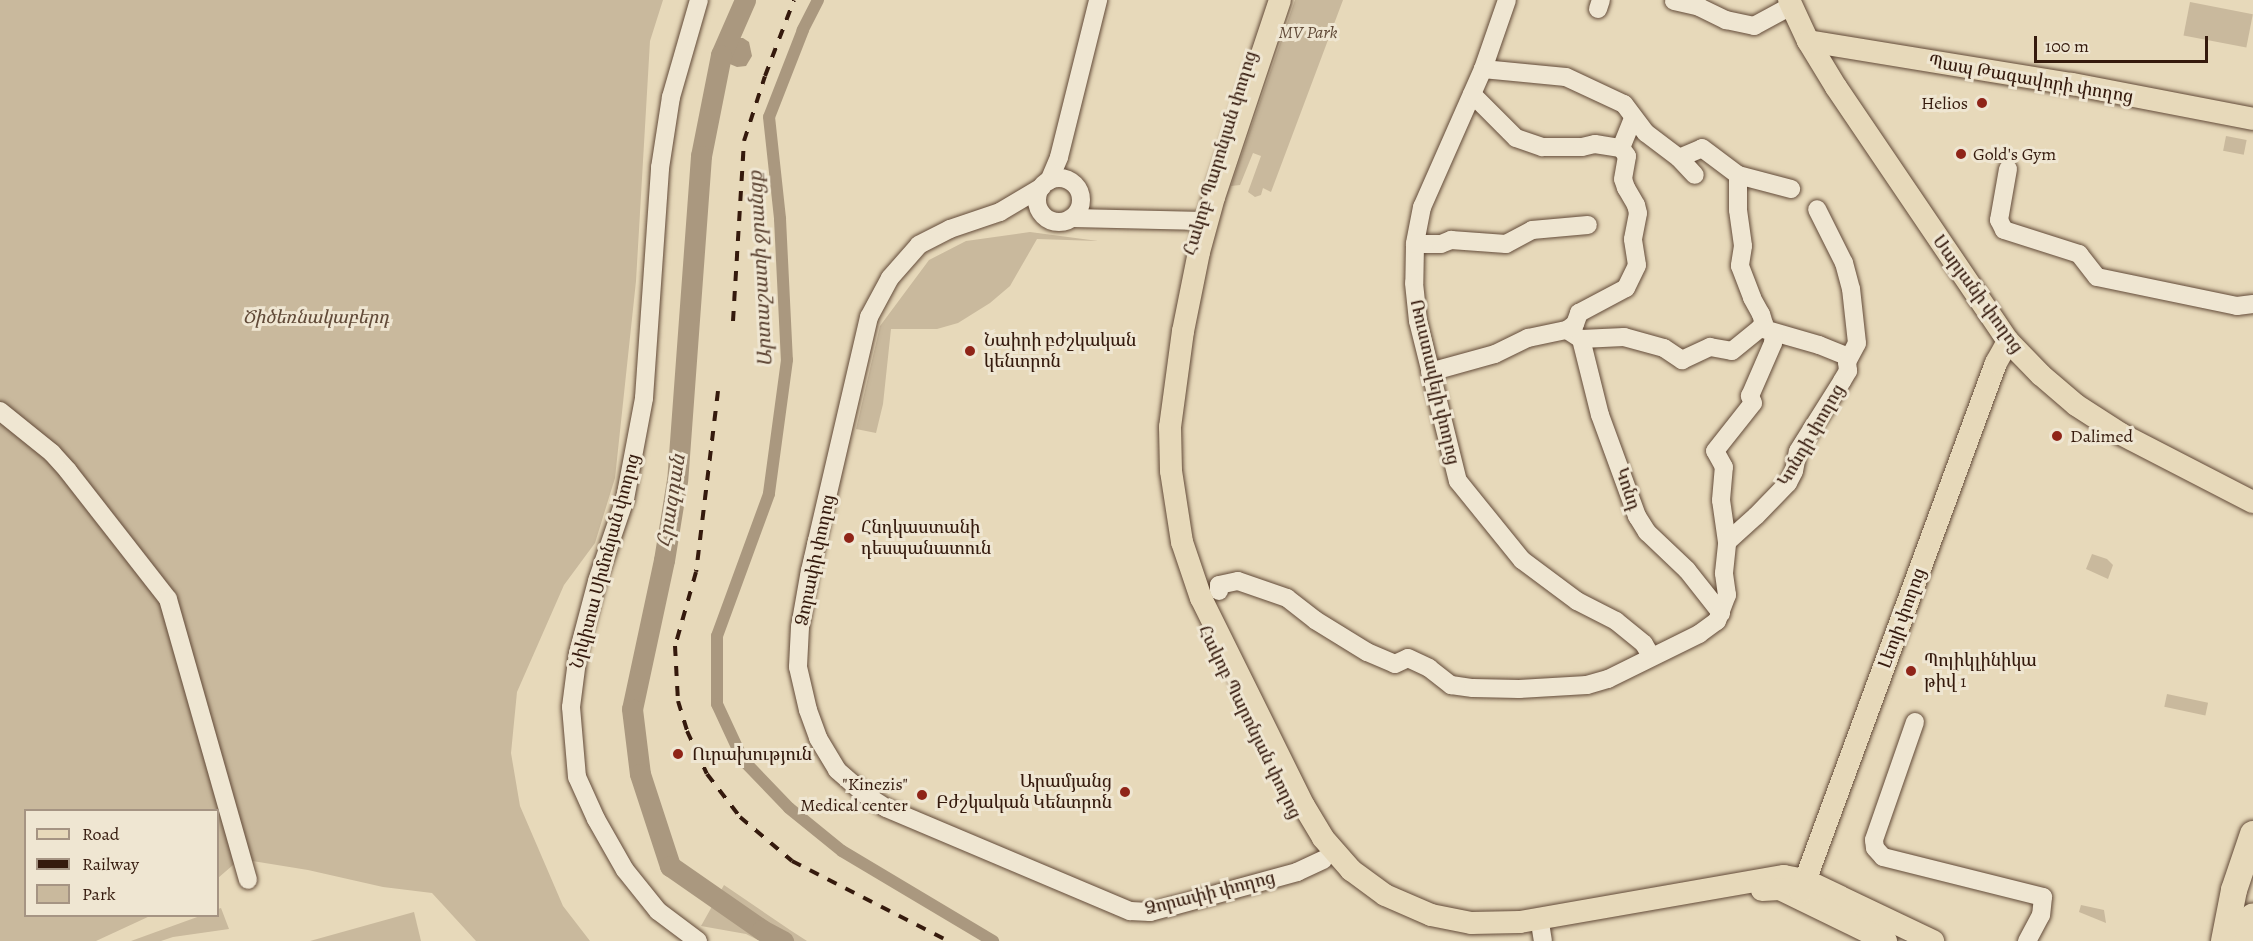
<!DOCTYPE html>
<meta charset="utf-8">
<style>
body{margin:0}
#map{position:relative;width:2253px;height:941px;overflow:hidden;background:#e7d9ba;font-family:Alegreya,"Noto Serif Armenian",serif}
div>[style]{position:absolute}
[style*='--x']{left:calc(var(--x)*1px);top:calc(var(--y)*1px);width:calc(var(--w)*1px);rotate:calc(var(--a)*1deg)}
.green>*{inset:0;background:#c9b99d;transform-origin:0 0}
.water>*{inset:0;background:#aa987f}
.canal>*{height:12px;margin:-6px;padding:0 6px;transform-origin:6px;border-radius:6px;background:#aa987f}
.river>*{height:21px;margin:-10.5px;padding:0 10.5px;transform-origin:10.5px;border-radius:10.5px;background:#aa987f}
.roads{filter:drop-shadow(0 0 2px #624a38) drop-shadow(0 0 2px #624a38)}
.minor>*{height:18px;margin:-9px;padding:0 9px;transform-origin:9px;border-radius:9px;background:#efe6d2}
.minor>.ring{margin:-9px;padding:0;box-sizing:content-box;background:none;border:18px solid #efe6d2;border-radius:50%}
.major>*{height:22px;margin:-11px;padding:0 11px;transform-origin:11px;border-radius:11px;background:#e7d9ba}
.highway>*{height:26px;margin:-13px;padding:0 13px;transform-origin:13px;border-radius:13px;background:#e7d9ba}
.rail>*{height:4px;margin-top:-2px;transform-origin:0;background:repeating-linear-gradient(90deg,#351a0d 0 10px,transparent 0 20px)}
.dots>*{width:16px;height:16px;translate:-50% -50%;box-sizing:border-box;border:3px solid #efe6d2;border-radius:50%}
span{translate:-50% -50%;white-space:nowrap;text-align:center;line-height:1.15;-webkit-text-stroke:6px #efe6d2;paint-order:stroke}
.park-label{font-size:18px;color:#614a38;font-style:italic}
.street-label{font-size:18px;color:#351a0d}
.poi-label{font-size:18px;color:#351a0d}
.right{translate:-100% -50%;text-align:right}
.left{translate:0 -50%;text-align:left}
.water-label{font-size:20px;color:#5e4635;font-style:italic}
.legend{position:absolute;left:24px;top:809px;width:195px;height:108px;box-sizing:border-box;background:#efe6d2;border:2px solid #a59483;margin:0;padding:8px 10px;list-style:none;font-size:18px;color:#351a0d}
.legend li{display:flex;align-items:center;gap:12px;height:30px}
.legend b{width:30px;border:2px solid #a59483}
.scale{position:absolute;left:2034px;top:36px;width:174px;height:27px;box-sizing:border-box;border:3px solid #351a0d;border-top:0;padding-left:8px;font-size:18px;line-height:21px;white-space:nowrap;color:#351a0d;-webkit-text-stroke:4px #efe6d2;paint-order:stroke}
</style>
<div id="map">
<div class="green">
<i style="clip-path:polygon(0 0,663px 0,650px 41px,636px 281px,615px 478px,595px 543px,564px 585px,517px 692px,511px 753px,520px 806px,563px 906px,590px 941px,476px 941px,432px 893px,383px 887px,308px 870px,240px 859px,218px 878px,218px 810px,26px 810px,26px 916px,150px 916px,96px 941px,0 941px)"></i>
<i style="clip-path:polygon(1295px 0,1343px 0,1271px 192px,1263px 188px,1261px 195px,1255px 197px,1248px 192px,1261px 156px,1253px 153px,1240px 185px,1231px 186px)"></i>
<i style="left:2190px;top:2px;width:64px;height:34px;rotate:11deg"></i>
<i style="left:2226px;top:136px;width:21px;height:15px;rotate:11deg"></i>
<i style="clip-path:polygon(1030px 232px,1098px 241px,1037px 239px,1010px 286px,990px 303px,958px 323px,937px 329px,891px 329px,883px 404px,876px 433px,856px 429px,880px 326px,929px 260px,966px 241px)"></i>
<i style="clip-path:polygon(2092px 554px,2107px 559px,2113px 565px,2108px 579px,2086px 569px)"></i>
<i style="left:2167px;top:694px;width:42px;height:13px;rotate:12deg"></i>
<i style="clip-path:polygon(724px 885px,790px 930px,807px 941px,760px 941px,746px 934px,701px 926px)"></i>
<i style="clip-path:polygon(2081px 905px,2104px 910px,2106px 923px,2079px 912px)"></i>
<i style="clip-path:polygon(221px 908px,229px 929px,173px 937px,161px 941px,131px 941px,200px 916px,218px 916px,218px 909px)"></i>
<i style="clip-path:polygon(414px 912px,421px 941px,310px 941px)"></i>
</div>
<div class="water">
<i style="clip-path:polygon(737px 38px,743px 38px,749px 42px,752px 56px,746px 66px,737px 67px,725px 62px,729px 42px)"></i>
</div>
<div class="canal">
<i style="--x:818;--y:0;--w:34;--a:117"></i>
<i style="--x:803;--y:30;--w:93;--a:111.3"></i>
<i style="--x:769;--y:117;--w:103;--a:83.8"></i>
<i style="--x:780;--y:219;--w:141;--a:87.2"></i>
<i style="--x:787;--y:360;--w:135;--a:97.7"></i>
<i style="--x:769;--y:494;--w:151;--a:110.1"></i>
<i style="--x:717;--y:636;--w:68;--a:90"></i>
<i style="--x:717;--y:704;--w:62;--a:65.1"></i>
<i style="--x:743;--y:760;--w:66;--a:46.2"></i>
<i style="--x:789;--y:808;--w:68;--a:39.1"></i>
<i style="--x:842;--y:851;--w:176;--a:30.8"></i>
</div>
<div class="river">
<i style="--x:745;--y:0;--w:60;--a:113.6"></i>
<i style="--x:721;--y:55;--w:103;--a:101.2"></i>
<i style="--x:701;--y:156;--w:325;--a:94.2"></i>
<i style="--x:677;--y:480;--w:81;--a:99.2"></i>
<i style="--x:664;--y:560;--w:152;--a:102.1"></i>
<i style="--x:632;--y:709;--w:65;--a:83"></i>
<i style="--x:640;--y:774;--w:97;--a:71.9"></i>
<i style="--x:670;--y:866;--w:112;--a:34.8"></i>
<i style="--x:762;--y:930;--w:24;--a:28"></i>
</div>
<div class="roads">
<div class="minor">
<i style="--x:1507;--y:0;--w:73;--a:109.2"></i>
<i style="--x:1483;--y:69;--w:151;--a:113.8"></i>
<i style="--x:1422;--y:207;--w:38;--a:101"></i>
<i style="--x:1415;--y:244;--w:39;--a:91"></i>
<i style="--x:1414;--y:283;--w:38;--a:84"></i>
<i style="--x:1418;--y:321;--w:165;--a:76"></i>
<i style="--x:1458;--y:481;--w:102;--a:51"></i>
<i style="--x:1522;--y:560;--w:69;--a:36.7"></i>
<i style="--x:1577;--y:601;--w:44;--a:27.1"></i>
<i style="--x:1616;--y:621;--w:36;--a:39"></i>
<i style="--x:1644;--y:644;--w:14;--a:60"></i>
<i style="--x:1674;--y:1;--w:26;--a:13"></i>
<i style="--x:1699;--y:7;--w:30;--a:26"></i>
<i style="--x:1726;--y:20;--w:29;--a:12"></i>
<i style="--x:1754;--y:26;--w:42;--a:-28.4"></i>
<i style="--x:1598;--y:9;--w:9;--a:-72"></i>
<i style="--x:1483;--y:69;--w:83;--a:5.5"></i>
<i style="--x:1566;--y:77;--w:64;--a:25"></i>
<i style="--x:1624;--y:104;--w:36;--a:53"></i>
<i style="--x:1646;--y:133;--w:41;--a:37.1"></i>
<i style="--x:1679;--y:158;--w:23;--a:47"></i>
<i style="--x:1472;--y:94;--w:62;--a:45"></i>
<i style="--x:1516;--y:138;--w:28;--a:19"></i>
<i style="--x:1542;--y:147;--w:40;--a:0"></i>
<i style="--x:1582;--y:147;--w:13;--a:-13"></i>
<i style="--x:1595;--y:144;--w:26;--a:9"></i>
<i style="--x:1621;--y:148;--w:32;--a:-68"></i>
<i style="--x:1679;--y:158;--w:25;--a:-23"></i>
<i style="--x:1702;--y:148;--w:45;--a:36.9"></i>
<i style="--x:1738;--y:175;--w:55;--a:14.8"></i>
<i style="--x:2008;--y:169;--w:52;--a:100"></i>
<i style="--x:1999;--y:220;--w:11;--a:63"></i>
<i style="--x:2004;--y:230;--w:79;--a:17.7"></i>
<i style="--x:2079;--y:254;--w:29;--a:52"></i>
<i style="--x:2097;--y:277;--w:143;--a:11.7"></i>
<i style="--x:2237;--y:306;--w:16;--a:-7"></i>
<i style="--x:1738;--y:175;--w:35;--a:90"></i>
<i style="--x:1738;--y:210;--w:36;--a:82"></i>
<i style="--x:1743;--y:246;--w:20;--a:99"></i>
<i style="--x:1740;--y:266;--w:34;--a:69"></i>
<i style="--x:1752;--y:298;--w:18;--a:61"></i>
<i style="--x:1761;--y:314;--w:10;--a:73"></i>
<i style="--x:1764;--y:324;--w:6;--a:135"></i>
<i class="ring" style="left:1037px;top:178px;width:26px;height:26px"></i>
<i style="--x:1049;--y:181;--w:26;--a:-67"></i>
<i style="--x:1059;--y:157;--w:162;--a:-76"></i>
<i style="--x:1042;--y:187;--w:49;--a:149.2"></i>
<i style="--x:1000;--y:212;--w:53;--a:161.2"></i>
<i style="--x:950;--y:229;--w:35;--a:153"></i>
<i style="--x:919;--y:245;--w:44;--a:131.3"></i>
<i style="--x:890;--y:278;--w:44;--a:118.3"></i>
<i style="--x:869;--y:317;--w:260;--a:103.1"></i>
<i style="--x:810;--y:570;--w:58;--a:100"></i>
<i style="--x:800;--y:627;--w:40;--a:92.9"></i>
<i style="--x:798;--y:667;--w:44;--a:76.9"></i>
<i style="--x:808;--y:710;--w:30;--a:70"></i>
<i style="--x:818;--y:738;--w:37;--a:59"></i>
<i style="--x:837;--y:770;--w:38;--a:41"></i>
<i style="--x:866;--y:795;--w:24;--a:33"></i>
<i style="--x:886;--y:808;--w:265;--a:22.9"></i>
<i style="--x:1130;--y:911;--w:20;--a:3"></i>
<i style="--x:1150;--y:912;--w:24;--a:-15"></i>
<i style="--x:1173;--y:906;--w:129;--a:-15.3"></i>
<i style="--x:1297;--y:872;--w:29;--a:-25"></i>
<i style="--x:1071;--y:218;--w:135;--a:1.3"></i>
<i style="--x:1415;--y:244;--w:26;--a:0"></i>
<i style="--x:1441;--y:244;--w:11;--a:-22"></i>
<i style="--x:1451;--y:240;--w:55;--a:4.2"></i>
<i style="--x:1506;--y:244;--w:30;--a:-28"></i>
<i style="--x:1532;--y:230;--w:56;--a:-5.1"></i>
<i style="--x:1567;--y:330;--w:17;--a:33"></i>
<i style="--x:1581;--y:339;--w:78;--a:76"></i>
<i style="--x:1600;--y:415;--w:108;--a:69.9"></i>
<i style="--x:1637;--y:516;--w:19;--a:58"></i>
<i style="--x:1647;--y:532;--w:55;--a:43.5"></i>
<i style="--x:1687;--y:570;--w:55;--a:51.7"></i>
<i style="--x:1581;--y:339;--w:43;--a:-2.7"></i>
<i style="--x:1624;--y:337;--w:41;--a:15.4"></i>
<i style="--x:1664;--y:348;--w:22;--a:34"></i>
<i style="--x:1682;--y:360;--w:31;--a:-25"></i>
<i style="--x:1710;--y:347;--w:22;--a:10"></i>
<i style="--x:1732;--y:351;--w:36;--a:-39"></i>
<i style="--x:1760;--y:328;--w:61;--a:16.1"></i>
<i style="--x:1819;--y:345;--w:32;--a:22"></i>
<i style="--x:1430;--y:372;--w:67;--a:-15.5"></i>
<i style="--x:1495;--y:354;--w:37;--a:-26"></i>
<i style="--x:1528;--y:338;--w:40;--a:-12"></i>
<i style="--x:1567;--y:330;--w:10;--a:-37"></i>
<i style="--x:1575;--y:324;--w:12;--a:-70"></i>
<i style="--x:1579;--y:313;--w:53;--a:-28"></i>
<i style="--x:1626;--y:288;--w:25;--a:-64"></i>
<i style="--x:1637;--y:265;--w:26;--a:-99"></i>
<i style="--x:1633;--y:239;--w:26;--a:-79"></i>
<i style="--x:1638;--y:213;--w:8;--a:-104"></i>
<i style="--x:1636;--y:205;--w:20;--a:-120"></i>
<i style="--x:1626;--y:188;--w:9;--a:-108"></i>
<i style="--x:1623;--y:179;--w:23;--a:-80"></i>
<i style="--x:1627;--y:156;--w:10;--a:-127"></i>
<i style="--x:0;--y:411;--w:67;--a:38.9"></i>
<i style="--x:52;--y:453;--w:24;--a:48"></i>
<i style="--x:68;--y:471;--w:162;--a:52"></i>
<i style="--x:168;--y:599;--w:292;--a:74.1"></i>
<i style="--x:1727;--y:542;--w:42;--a:-98.1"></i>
<i style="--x:1721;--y:500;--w:33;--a:-85"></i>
<i style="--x:1724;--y:467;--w:18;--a:-119"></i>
<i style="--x:1715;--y:451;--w:61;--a:-51.6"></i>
<i style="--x:1753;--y:403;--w:8;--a:-113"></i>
<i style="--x:1750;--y:396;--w:58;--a:-66.5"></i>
<i style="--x:1773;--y:343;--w:9;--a:-84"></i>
<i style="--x:1219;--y:591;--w:6;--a:-90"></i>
<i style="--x:1219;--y:585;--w:19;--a:-12"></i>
<i style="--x:1238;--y:581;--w:52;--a:19.1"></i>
<i style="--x:1287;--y:598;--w:36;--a:38"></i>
<i style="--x:1315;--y:620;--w:61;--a:31.6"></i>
<i style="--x:1367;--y:652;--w:30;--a:23"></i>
<i style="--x:1395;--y:664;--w:14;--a:-25"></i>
<i style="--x:1408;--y:658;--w:23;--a:25"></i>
<i style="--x:1429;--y:668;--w:28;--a:38"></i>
<i style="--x:1451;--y:685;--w:22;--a:8"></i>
<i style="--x:1473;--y:688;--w:46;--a:1.2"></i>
<i style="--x:1519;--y:689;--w:68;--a:-3.4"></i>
<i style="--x:1587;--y:685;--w:22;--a:-16"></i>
<i style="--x:1608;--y:679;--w:102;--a:-26.3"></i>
<i style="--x:1699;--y:634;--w:22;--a:-36"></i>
<i style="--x:1717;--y:621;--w:28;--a:-69"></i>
<i style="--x:1727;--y:595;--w:22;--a:-98"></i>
<i style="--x:1724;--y:573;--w:31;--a:-84"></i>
<i style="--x:1727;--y:542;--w:39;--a:-42"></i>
<i style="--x:1756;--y:516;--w:46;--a:-45.9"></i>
<i style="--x:1788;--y:483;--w:13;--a:-63"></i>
<i style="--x:1794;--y:471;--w:20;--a:-79"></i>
<i style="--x:1798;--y:451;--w:83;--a:-57.8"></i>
<i style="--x:1842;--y:381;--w:12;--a:-59"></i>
<i style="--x:1848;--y:371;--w:9;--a:-96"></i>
<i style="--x:1847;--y:362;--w:21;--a:-62"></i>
<i style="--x:1857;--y:343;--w:54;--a:-96.3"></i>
<i style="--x:1851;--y:289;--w:27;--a:-105"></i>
<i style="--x:1844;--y:263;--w:60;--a:-116.6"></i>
<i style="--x:1915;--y:722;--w:125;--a:109.2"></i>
<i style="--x:1874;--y:840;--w:8;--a:83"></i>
<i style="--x:1875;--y:848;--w:12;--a:48"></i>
<i style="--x:1883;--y:857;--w:165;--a:14"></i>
<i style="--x:2043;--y:897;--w:18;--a:96"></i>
<i style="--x:2041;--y:915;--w:30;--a:118"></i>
<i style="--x:1541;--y:929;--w:12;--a:81"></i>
<i style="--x:698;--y:941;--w:50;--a:-143.1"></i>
<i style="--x:658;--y:911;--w:53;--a:-128.8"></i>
<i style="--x:625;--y:870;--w:59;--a:-119.6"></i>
<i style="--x:596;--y:819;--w:46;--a:-114.3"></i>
<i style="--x:577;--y:777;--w:70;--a:-94.9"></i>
<i style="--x:571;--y:707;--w:54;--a:-82.6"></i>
<i style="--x:578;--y:653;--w:74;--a:-75.2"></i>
<i style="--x:597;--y:581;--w:87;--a:-71.1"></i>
<i style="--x:625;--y:499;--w:103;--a:-79.3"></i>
<i style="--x:644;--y:398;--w:231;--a:-86"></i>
<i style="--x:660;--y:168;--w:72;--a:-81.2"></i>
<i style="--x:671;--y:97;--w:101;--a:-73.9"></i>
</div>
<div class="major">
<i style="--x:1280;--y:0;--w:208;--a:108.5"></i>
<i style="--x:1214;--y:197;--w:57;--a:105.3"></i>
<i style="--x:1199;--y:252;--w:81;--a:101.4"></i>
<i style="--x:1183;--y:331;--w:97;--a:97.7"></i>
<i style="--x:1170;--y:427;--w:44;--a:88.7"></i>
<i style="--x:1171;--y:471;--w:72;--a:81.2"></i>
<i style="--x:1182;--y:542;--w:59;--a:71.3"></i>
<i style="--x:1201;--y:598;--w:232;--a:63.7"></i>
<i style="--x:1304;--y:806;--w:37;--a:59"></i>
<i style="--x:1323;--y:838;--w:43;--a:48.8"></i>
<i style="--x:1351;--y:870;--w:42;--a:36.3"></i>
<i style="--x:1385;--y:895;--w:50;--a:23.5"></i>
<i style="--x:1431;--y:915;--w:41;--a:11.3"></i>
<i style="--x:1471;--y:923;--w:49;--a:-1.2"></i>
<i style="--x:1520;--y:922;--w:268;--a:-9.9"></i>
<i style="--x:1784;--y:876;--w:21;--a:11"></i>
<i style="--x:1805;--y:880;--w:142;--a:25.5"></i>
<i style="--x:1789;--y:0;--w:45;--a:65.1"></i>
<i style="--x:1808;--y:41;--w:54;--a:58.7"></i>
<i style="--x:1836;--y:87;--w:307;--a:55.9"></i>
<i style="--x:2008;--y:341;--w:47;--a:45.9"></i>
<i style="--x:2041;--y:375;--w:46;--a:40.6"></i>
<i style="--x:2076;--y:405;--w:54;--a:32.8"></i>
<i style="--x:2121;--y:434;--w:148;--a:27.3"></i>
<i style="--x:1808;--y:41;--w:267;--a:9.3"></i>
<i style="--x:2072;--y:84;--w:184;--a:10.9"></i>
<i style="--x:1762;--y:890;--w:18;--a:-3"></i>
<i style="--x:1780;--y:889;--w:118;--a:26.1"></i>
<i style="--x:1801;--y:892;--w:564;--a:-69.77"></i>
<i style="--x:1996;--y:363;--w:25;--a:-61"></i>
</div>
<div class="highway">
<i style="--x:2224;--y:941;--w:52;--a:-78.9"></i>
<i style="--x:2234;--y:890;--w:59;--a:-71.3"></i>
<i style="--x:2248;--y:941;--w:25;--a:-79"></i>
</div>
</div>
<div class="rail">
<i style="--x:733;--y:321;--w:180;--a:-86.5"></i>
<i style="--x:744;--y:141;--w:68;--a:-72.1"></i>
<i style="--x:765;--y:76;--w:81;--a:-69.1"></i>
<i style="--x:718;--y:391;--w:182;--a:96.9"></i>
<i style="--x:696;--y:572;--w:77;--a:105.8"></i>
<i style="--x:675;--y:646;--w:55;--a:86.9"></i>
<i style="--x:678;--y:701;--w:31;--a:73"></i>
<i style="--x:687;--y:731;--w:47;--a:65.1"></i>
<i style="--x:707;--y:774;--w:54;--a:52.5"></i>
<i style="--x:740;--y:817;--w:68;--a:40.2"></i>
<i style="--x:792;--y:861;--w:175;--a:27.1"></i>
</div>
<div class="dots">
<i style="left:1982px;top:103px;background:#8f2418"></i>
<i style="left:1961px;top:154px;background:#8f2418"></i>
<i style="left:970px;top:351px;background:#8f2418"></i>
<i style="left:2057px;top:436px;background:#8f2418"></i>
<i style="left:849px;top:538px;background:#8f2418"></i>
<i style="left:1911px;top:671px;background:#8f2418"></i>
<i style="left:678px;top:754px;background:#8f2418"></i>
<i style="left:1125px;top:792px;background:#8f2418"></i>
<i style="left:922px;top:795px;background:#8f2418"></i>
</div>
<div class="park-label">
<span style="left:1308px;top:32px">MV Park</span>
<span style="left:316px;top:317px">Ծիծեռնակաբերդ</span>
</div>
<div class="street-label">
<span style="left:2031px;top:79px;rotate:10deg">Պապ Թագավորի փողոց</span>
<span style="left:1220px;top:153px;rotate:-73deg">Հակոբ Պարոնյան փողոց</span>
<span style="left:1978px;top:294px;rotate:54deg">Սարյանի փողոց</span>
<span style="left:1435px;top:382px;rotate:77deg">Ռուստավելի փողոց</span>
<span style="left:1811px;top:435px;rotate:-60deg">Կոնդի փողոց</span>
<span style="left:1628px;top:489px;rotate:71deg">Կոնդ</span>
<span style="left:815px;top:560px;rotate:-78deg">Ձորափի փողոց</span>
<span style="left:605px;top:561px;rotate:-75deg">Նիկիտա Սիմոնյան փողոց</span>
<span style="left:1902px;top:618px;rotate:-70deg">Լեոյի փողոց</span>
<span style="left:1250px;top:722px;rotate:64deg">Հակոբ Պարոնյան փողոց</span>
<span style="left:1210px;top:893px;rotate:-14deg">Ձորափի փողոց</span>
</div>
<div class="poi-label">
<span class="right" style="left:1968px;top:103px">Helios</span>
<span class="left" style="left:1973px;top:154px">Gold's Gym</span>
<span class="left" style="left:984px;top:351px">Նաիրի բժշկական<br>կենտրոն</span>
<span class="left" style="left:2070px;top:436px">Dalimed</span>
<span class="left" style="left:861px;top:538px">Հնդկաստանի<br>դեսպանատուն</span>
<span class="left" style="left:1924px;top:671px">Պոլիկլինիկա<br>թիվ 1</span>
<span class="left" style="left:692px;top:754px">Ուրախություն</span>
<span class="right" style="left:1112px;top:792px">Արամյանց<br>Բժշկական Կենտրոն</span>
<span class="right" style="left:908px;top:795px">"Kinezis"<br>Medical center</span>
</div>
<div class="water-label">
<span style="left:760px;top:269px;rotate:-93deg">Արտաշատի ջրանցք</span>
<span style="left:671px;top:501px;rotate:-81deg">Հրազդան</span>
</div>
<ul class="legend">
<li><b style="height:8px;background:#e7d9ba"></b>Road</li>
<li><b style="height:8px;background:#351a0d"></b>Railway</li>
<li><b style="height:16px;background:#c9b99d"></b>Park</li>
</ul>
<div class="scale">100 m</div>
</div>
